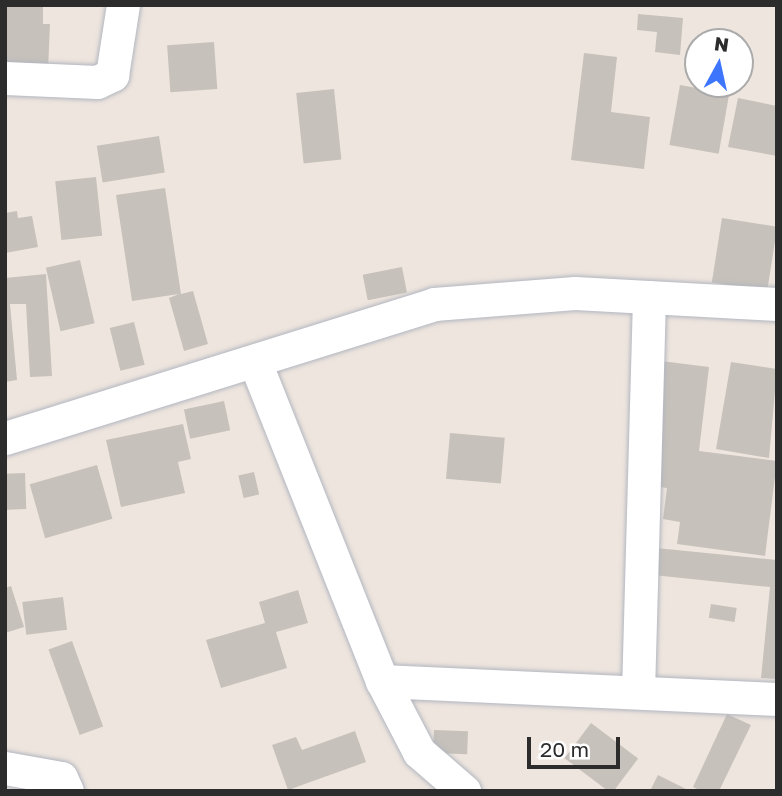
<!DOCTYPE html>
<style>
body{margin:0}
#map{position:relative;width:782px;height:796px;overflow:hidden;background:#eee5de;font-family:"Golos Text",sans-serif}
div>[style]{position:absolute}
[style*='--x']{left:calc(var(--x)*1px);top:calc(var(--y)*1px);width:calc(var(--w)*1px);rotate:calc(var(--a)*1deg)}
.building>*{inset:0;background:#c6c1ba;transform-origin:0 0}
.roads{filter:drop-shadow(0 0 2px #b2b6c0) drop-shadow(0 0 2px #b2b6c0)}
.minor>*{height:33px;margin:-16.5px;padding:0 16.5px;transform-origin:16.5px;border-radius:16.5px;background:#fff}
span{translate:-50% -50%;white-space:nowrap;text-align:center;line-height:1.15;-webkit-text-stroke:7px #fff;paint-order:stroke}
.frame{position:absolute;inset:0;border:7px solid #2c2c2c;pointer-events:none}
.north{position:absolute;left:684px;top:28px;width:70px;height:70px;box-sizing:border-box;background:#fff;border:2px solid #ababab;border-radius:50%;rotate:8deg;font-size:19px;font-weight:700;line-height:28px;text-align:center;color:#2c2c2c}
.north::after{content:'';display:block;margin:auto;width:24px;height:32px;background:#3d76fd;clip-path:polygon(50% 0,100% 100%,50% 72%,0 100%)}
.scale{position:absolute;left:527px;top:737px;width:93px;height:32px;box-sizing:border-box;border:4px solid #2c2c2c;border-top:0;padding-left:9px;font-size:21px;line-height:24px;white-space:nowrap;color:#2c2c2c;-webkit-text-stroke:5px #fff;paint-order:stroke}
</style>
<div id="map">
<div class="building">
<i style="clip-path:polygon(5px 5px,43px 5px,43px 24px,50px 24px,48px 70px,5px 68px)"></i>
<i style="clip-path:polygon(638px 14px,683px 18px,680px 55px,655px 52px,657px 32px,637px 30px)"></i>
<i style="left:214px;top:42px;width:47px;height:47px;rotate:86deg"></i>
<i style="clip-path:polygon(584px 53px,617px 57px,611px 112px,650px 117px,644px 169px,571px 160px)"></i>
<i style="left:680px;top:85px;width:50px;height:61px;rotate:10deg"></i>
<i style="left:334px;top:89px;width:71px;height:38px;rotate:84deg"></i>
<i style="clip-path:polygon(738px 98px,777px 106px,777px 156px,728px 147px)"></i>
<i style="left:159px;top:136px;width:37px;height:63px;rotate:81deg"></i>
<i style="left:96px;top:177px;width:59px;height:41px;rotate:84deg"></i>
<i style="clip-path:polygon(165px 188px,181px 294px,193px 291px,208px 344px,184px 351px,169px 298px,179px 294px,132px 301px,116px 195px)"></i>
<i style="clip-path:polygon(17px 211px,18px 218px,32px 216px,38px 247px,5px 253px,5px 213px)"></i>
<i style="left:722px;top:218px;width:56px;height:65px;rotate:9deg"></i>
<i style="left:80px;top:260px;width:65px;height:35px;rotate:77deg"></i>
<i style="left:402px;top:267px;width:26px;height:40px;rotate:79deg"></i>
<i style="clip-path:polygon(46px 274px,52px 376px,30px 377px,26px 304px,10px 304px,17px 380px,5px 382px,5px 278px)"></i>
<i style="left:134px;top:322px;width:44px;height:25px;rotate:76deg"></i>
<i style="clip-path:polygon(661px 361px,709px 367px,699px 451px,777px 461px,765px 556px,677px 544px,680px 522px,663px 519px,667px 488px,646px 485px)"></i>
<i style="clip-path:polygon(731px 362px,777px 369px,769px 458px,716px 449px)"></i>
<i style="left:224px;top:401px;width:30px;height:41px;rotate:78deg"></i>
<i style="clip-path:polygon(183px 424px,191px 459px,178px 462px,185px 493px,121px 507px,106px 440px)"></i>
<i style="left:450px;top:433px;width:55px;height:46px;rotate:5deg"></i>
<i style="left:97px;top:465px;width:56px;height:70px;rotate:74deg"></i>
<i style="left:254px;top:472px;width:23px;height:16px;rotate:77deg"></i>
<i style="left:25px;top:473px;width:36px;height:20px;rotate:88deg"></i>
<i style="clip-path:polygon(646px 547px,777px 560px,777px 679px,761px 678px,770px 587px,643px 574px)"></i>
<i style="clip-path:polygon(11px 586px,24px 627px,5px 633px,5px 588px)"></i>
<i style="clip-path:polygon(298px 590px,308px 623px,276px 632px,287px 668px,221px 688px,206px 640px,265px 623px,259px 602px)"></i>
<i style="left:63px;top:597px;width:33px;height:41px;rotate:83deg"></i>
<i style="left:711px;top:604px;width:26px;height:14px;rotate:9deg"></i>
<i style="left:72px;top:641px;width:91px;height:25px;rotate:70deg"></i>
<i style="clip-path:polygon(727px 714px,751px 725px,719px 791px,701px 791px,693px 787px)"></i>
<i style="left:591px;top:723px;width:59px;height:44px;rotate:37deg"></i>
<i style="left:434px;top:730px;width:34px;height:23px;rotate:2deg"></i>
<i style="clip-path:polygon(355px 731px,366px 762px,288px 790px,272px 745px,296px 737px,302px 750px)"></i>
<i style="clip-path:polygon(658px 775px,690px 791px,650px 791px)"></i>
</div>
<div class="roads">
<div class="minor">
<i style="--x:5;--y:78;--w:92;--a:2.5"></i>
<i style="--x:97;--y:82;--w:17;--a:-25"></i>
<i style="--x:112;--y:75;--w:71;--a:-81.1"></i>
<i style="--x:255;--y:362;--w:343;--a:68.3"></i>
<i style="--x:382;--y:681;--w:80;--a:62.5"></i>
<i style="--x:419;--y:752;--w:60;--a:40.9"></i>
<i style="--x:5;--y:438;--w:449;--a:-17.3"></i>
<i style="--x:434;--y:304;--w:141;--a:-4.5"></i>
<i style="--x:575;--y:293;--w:202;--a:3.1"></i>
<i style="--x:382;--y:681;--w:395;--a:2.6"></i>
<i style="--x:638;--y:692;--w:395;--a:-88.4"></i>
<i style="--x:5;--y:768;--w:57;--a:10.1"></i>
<i style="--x:61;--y:778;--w:14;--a:65"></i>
</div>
</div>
<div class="frame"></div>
<div class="north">N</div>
<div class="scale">20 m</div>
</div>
